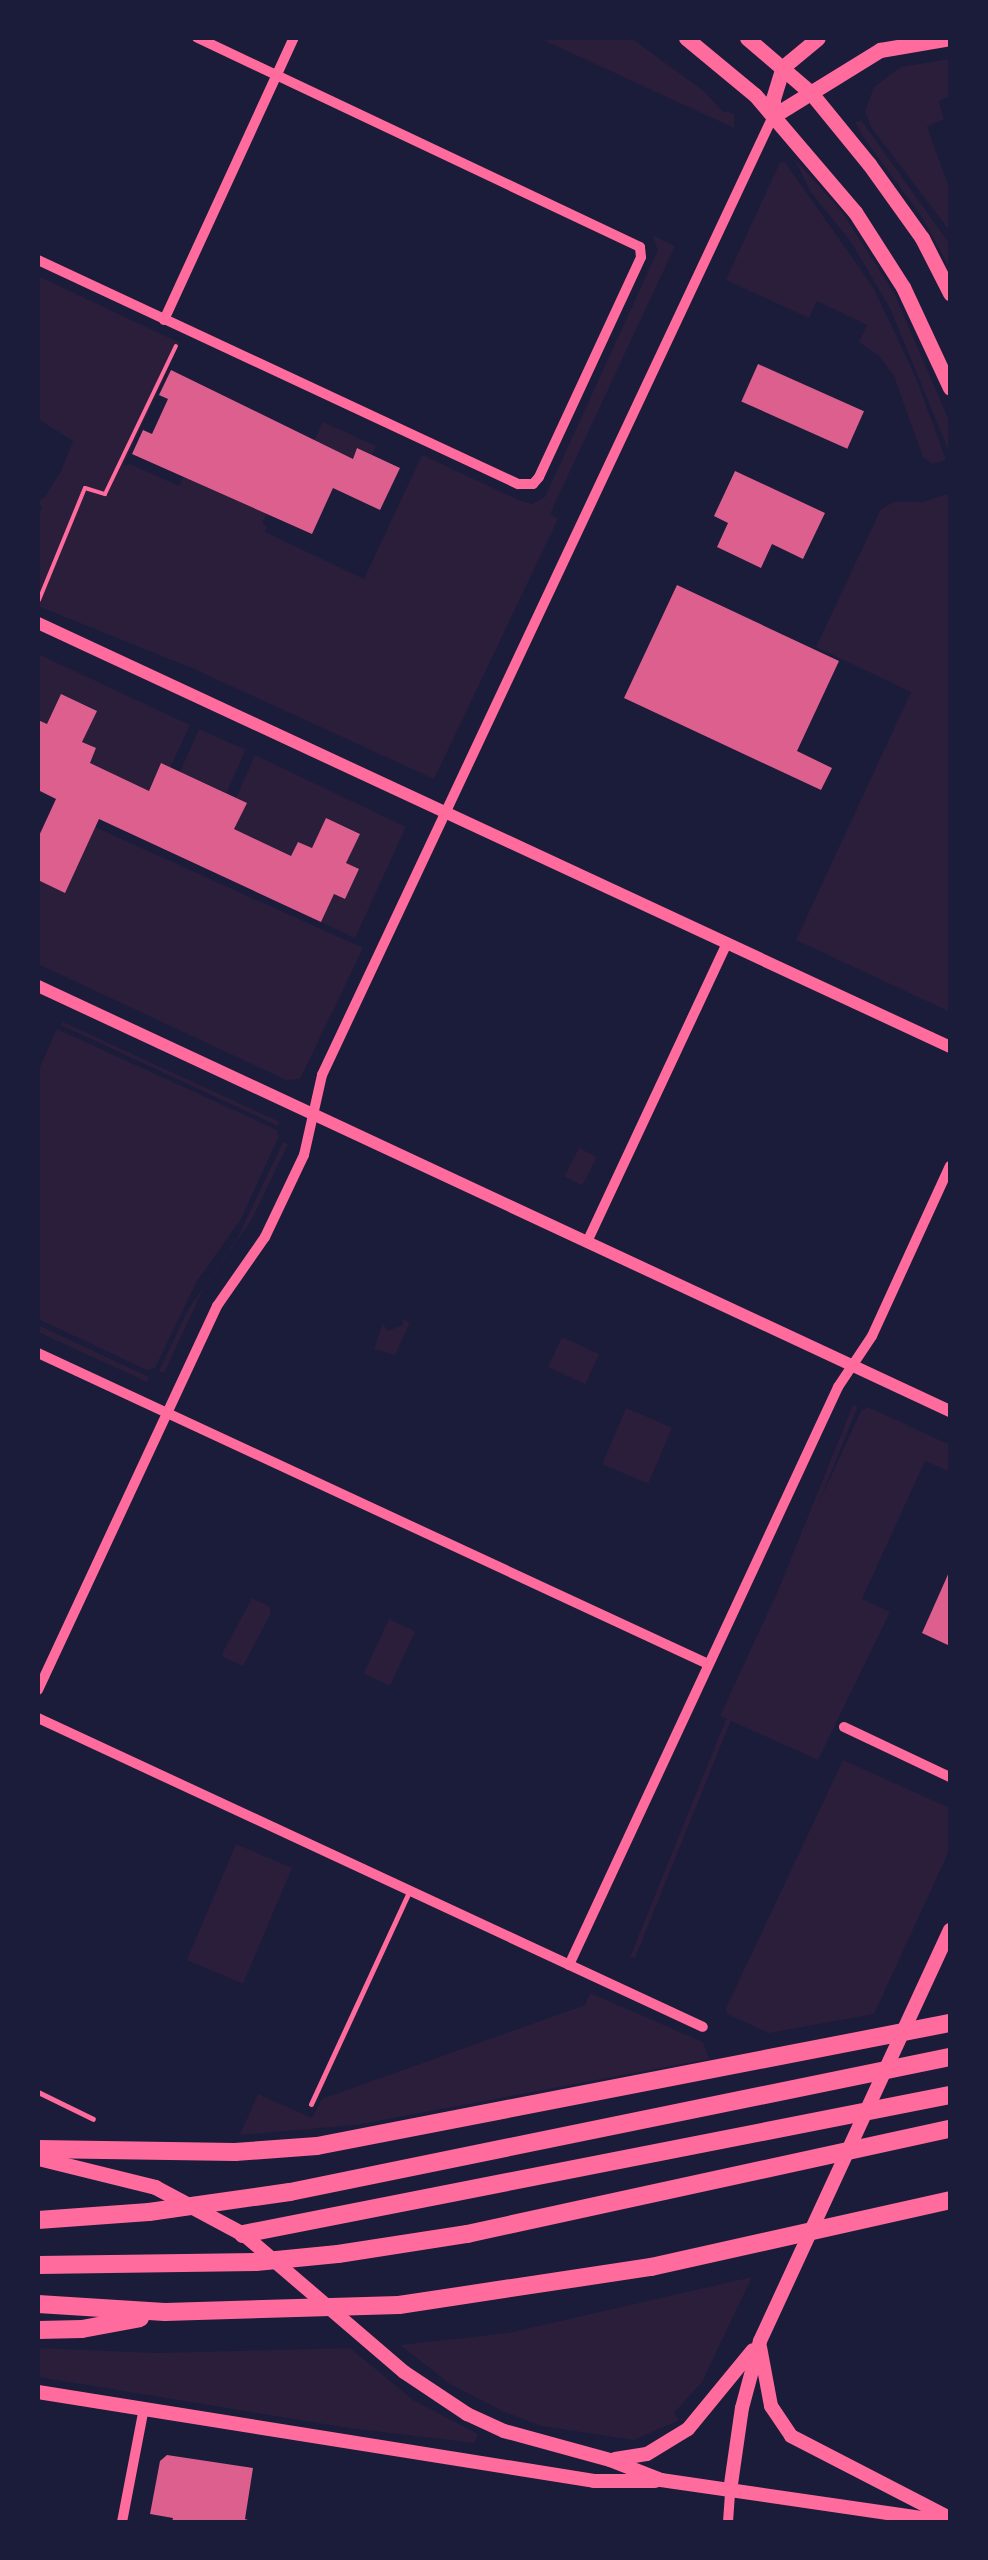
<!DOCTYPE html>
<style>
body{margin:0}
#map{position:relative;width:988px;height:2560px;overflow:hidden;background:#1b1b3a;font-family:Poppins,sans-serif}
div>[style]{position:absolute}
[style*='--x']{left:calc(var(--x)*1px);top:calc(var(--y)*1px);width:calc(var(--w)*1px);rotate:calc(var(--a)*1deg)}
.green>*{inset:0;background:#2a1e3b;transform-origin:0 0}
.building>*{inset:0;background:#dd5f8e;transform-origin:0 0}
.path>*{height:4px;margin:-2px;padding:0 2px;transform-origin:2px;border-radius:2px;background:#ff6b9d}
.service>*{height:5px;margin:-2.5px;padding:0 2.5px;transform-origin:2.5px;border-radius:2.5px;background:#ff6b9d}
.minor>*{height:10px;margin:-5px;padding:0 5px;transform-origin:5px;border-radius:5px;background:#ff6b9d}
.tertiary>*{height:12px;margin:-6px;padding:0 6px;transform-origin:6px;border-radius:6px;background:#ff6b9d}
.secondary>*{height:14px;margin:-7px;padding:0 7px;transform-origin:7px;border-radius:7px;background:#ff6b9d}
.primary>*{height:15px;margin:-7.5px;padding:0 7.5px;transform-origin:7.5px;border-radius:7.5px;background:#ff6b9d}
.motorway>*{height:18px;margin:-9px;padding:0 9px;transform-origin:9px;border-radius:9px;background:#ff6b9d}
span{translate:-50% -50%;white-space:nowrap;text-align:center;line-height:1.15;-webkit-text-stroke:8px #1b1b3a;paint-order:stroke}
.frame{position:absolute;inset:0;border:40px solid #1b1b3a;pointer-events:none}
</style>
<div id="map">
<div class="green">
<i style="clip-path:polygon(539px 38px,631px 38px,705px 92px,722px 111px,734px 114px,734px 128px)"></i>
<i style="clip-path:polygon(950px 59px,950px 96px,939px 101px,944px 119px,927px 127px,950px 190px,949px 230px,871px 127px,865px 111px,874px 87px,901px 67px)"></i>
<i style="clip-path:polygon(861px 120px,949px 243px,950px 269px,922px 217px,863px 137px,855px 122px)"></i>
<i style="clip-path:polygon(794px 158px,842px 212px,894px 293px,950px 423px,950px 454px,890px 308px,851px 242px,810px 191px)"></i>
<i style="clip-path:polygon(784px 161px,873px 287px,916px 378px,946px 460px,933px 464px,923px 457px,894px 376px,879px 356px,859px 342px,867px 325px,817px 301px,809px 318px,726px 280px,779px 164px)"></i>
<i style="clip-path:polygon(652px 235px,675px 246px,550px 514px,558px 519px,434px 779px,194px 669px,38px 606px,38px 516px,42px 507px,38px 501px,44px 498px,61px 471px,73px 441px,38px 419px,38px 276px,180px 343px,123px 466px,130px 464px,179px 486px,185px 474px,267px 513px,262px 523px,267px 527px,265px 532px,364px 579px,422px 455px,521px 501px,532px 504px,545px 497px,658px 250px)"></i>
<i style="clip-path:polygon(323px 422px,376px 446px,372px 454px,357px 448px,353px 459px,314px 441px)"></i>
<i style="clip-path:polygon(950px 493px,950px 1012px,796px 940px,911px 692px,816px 647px,881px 509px,894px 502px,923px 502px)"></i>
<i style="clip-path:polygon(38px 654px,190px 725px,170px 768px,161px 764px,149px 791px,90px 763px,96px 749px,82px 742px,96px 710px,62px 695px,47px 724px,38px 720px)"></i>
<i style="left:199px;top:729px;width:51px;height:47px;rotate:24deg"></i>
<i style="clip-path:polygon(255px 755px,406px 827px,355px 938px,321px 922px,334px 894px,345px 899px,359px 870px,346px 863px,360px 833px,326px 818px,312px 848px,298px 842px,291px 856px,234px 829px,246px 804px,236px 798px)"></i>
<i style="clip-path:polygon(95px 827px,363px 948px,300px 1079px,286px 1080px,38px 964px,38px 880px,65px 892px)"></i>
<i style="clip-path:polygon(63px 1022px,280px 1122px,278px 1126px,61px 1025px)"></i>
<i style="clip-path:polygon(57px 1029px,277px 1130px,279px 1136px,241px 1219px,197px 1281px,155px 1368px,147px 1370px,38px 1319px,38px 1071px)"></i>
<i style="clip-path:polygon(283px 1142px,288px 1144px,252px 1219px,203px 1289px,164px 1373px,159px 1371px,188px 1310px,238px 1237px)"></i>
<i style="left:579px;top:1148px;width:20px;height:32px;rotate:27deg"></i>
<i style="clip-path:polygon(403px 1319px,410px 1322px,395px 1355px,374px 1349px,383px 1323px,387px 1331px,403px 1325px)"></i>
<i style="clip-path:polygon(38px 1325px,149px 1377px,147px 1382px,38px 1332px)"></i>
<i style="left:562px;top:1337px;width:41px;height:33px;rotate:25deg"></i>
<i style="left:853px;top:1405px;width:5px;height:595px;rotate:22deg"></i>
<i style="clip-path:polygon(868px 1407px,950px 1445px,950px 1472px,925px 1461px,862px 1599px,890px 1612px,818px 1760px,720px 1716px,861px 1411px)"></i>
<i style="left:626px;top:1408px;width:50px;height:61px;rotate:23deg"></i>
<i style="clip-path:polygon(252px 1598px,269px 1606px,271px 1613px,243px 1666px,223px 1657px,223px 1652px)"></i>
<i style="left:389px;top:1619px;width:29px;height:60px;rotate:25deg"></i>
<i style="clip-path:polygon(843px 1760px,950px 1808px,950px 1849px,874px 2014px,769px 2033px,727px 2014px,726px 2008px)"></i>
<i style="left:236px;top:1844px;width:61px;height:126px;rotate:23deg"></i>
<i style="clip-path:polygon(590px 1993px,703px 2042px,709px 2059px,356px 2125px,240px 2135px,258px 2094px,312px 2118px,322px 2099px,585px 2005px)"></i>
<i style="clip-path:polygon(752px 2277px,702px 2382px,674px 2413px,679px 2420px,634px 2440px,541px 2426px,502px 2411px,450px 2384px,400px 2345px,508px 2333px)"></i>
<i style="clip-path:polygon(38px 2348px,155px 2353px,350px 2348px,413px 2400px,478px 2434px,474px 2443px,349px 2428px,38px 2377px)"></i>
</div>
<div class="building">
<i style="left:758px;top:364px;width:116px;height:41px;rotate:24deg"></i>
<i style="clip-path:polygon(171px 370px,353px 459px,357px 448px,400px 468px,380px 510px,333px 488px,312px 534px,132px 454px,143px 430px,152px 434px,168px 399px,159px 395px)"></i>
<i style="clip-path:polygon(735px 471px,825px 513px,803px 559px,772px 544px,761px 568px,717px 547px,728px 523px,714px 516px)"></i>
<i style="clip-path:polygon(677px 585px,839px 661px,797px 751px,832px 768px,821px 790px,624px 698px)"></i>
<i style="clip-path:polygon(61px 694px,97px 711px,82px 742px,96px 748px,90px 763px,149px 791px,161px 763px,247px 803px,234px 829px,291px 856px,298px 842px,312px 848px,326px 818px,360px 834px,346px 863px,359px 869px,345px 899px,334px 894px,321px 922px,99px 819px,65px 893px,38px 880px,38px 838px,56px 799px,38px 790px,38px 720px,47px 724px)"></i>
<i style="clip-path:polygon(950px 1570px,950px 1646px,922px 1633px)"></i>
<i style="clip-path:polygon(167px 2455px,253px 2468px,245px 2519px,254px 2522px,172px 2522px,173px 2518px,150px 2514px,160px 2461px)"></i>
</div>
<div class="path">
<i style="--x:39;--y:600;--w:121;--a:-67.7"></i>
<i style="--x:85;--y:488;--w:21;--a:17"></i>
<i style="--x:105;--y:494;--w:164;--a:-64.4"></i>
</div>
<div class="service">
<i style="--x:38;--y:2092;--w:61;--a:26.1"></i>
<i style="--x:311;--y:2104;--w:236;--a:-65.2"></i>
</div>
<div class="minor">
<i style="--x:38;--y:260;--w:530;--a:25.02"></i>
<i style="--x:518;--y:484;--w:15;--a:0"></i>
<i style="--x:533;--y:484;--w:9;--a:-49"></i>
<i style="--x:539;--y:477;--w:242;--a:-65.1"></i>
<i style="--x:641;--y:257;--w:10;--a:-96"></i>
<i style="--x:640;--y:247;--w:490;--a:-154.7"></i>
<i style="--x:164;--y:320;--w:311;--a:-65.3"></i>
<i style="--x:587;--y:1242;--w:330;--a:-64.9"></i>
<i style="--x:38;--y:1353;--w:739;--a:24.9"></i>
<i style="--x:38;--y:1690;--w:424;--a:-65"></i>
<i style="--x:217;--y:1306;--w:84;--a:-55.2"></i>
<i style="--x:265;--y:1237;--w:91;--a:-64.6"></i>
<i style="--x:304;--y:1155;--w:82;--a:-77.3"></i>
<i style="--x:322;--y:1075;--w:1060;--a:-64.81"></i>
<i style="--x:38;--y:1718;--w:733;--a:24.92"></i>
<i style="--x:844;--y:1727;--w:117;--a:25.3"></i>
<i style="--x:569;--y:1965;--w:638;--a:-65.04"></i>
<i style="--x:838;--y:1387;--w:61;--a:-56.3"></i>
<i style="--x:872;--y:1336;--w:187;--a:-65.4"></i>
<i style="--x:122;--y:2522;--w:116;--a:-79.1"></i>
<i style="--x:728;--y:2522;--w:31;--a:-86"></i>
</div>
<div class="tertiary">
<i style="--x:38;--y:623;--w:1006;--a:24.93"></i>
<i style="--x:38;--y:986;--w:1006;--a:24.99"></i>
</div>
<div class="secondary">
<i style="--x:243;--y:2234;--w:212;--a:40.6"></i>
<i style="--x:404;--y:2372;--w:76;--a:33.7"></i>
<i style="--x:467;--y:2414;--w:41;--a:24.7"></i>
<i style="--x:504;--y:2431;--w:110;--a:15.3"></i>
<i style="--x:610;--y:2460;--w:55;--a:21.4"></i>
<i style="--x:661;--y:2480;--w:291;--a:8.3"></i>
<i style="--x:760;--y:2347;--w:60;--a:79.4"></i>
<i style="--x:771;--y:2406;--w:36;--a:56"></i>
<i style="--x:791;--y:2436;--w:179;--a:27.3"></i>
<i style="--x:38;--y:2392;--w:563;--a:9.09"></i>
<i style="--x:594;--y:2481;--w:61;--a:0"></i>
<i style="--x:615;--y:2459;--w:32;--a:-9"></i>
<i style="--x:647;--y:2454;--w:48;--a:-31.4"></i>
<i style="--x:688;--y:2429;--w:102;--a:-50.6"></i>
<i style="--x:730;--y:2491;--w:84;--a:-81.8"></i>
<i style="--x:742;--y:2408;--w:69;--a:-75"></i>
<i style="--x:760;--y:2341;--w:453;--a:-65.2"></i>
</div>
<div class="primary">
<i style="--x:686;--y:38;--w:89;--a:39.6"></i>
<i style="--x:755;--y:95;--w:154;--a:49.5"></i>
<i style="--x:855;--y:212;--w:89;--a:57.4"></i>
<i style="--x:903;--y:287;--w:111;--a:65"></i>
<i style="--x:747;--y:38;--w:84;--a:40.7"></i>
<i style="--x:811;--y:93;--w:92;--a:50.8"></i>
<i style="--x:869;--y:164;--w:91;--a:54.4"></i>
<i style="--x:922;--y:238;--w:62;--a:63"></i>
<i style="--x:773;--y:116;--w:126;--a:-31.7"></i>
<i style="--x:880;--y:50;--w:71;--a:-9.7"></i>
<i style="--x:773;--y:116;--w:17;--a:-90"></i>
<i style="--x:773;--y:99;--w:34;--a:-73"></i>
<i style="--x:783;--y:67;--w:45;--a:-39.6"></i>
<i style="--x:38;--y:2158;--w:121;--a:13.9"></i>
<i style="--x:155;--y:2187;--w:100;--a:28.1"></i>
</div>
<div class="motorway">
<i style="--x:38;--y:2149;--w:197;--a:0.9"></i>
<i style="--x:235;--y:2152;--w:82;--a:-4.2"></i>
<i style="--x:317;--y:2146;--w:645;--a:-11"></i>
<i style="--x:38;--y:2220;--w:111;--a:-4.1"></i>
<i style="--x:149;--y:2212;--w:142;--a:-8.1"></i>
<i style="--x:290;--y:2192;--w:674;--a:-11.56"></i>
<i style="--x:243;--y:2234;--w:721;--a:-11.12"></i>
<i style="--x:38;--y:2265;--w:218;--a:-0.8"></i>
<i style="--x:256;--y:2262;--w:82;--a:-5.6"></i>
<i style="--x:338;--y:2254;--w:131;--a:-8.8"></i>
<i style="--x:467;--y:2234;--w:494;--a:-12.3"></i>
<i style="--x:38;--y:2304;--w:127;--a:3.6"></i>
<i style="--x:165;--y:2312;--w:234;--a:-1.7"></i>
<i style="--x:399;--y:2305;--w:255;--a:-8.6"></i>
<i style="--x:651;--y:2267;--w:306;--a:-12.6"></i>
<i style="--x:38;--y:2330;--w:44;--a:-1.3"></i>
<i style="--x:82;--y:2329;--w:59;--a:-10.7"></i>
</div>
<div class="frame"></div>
</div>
